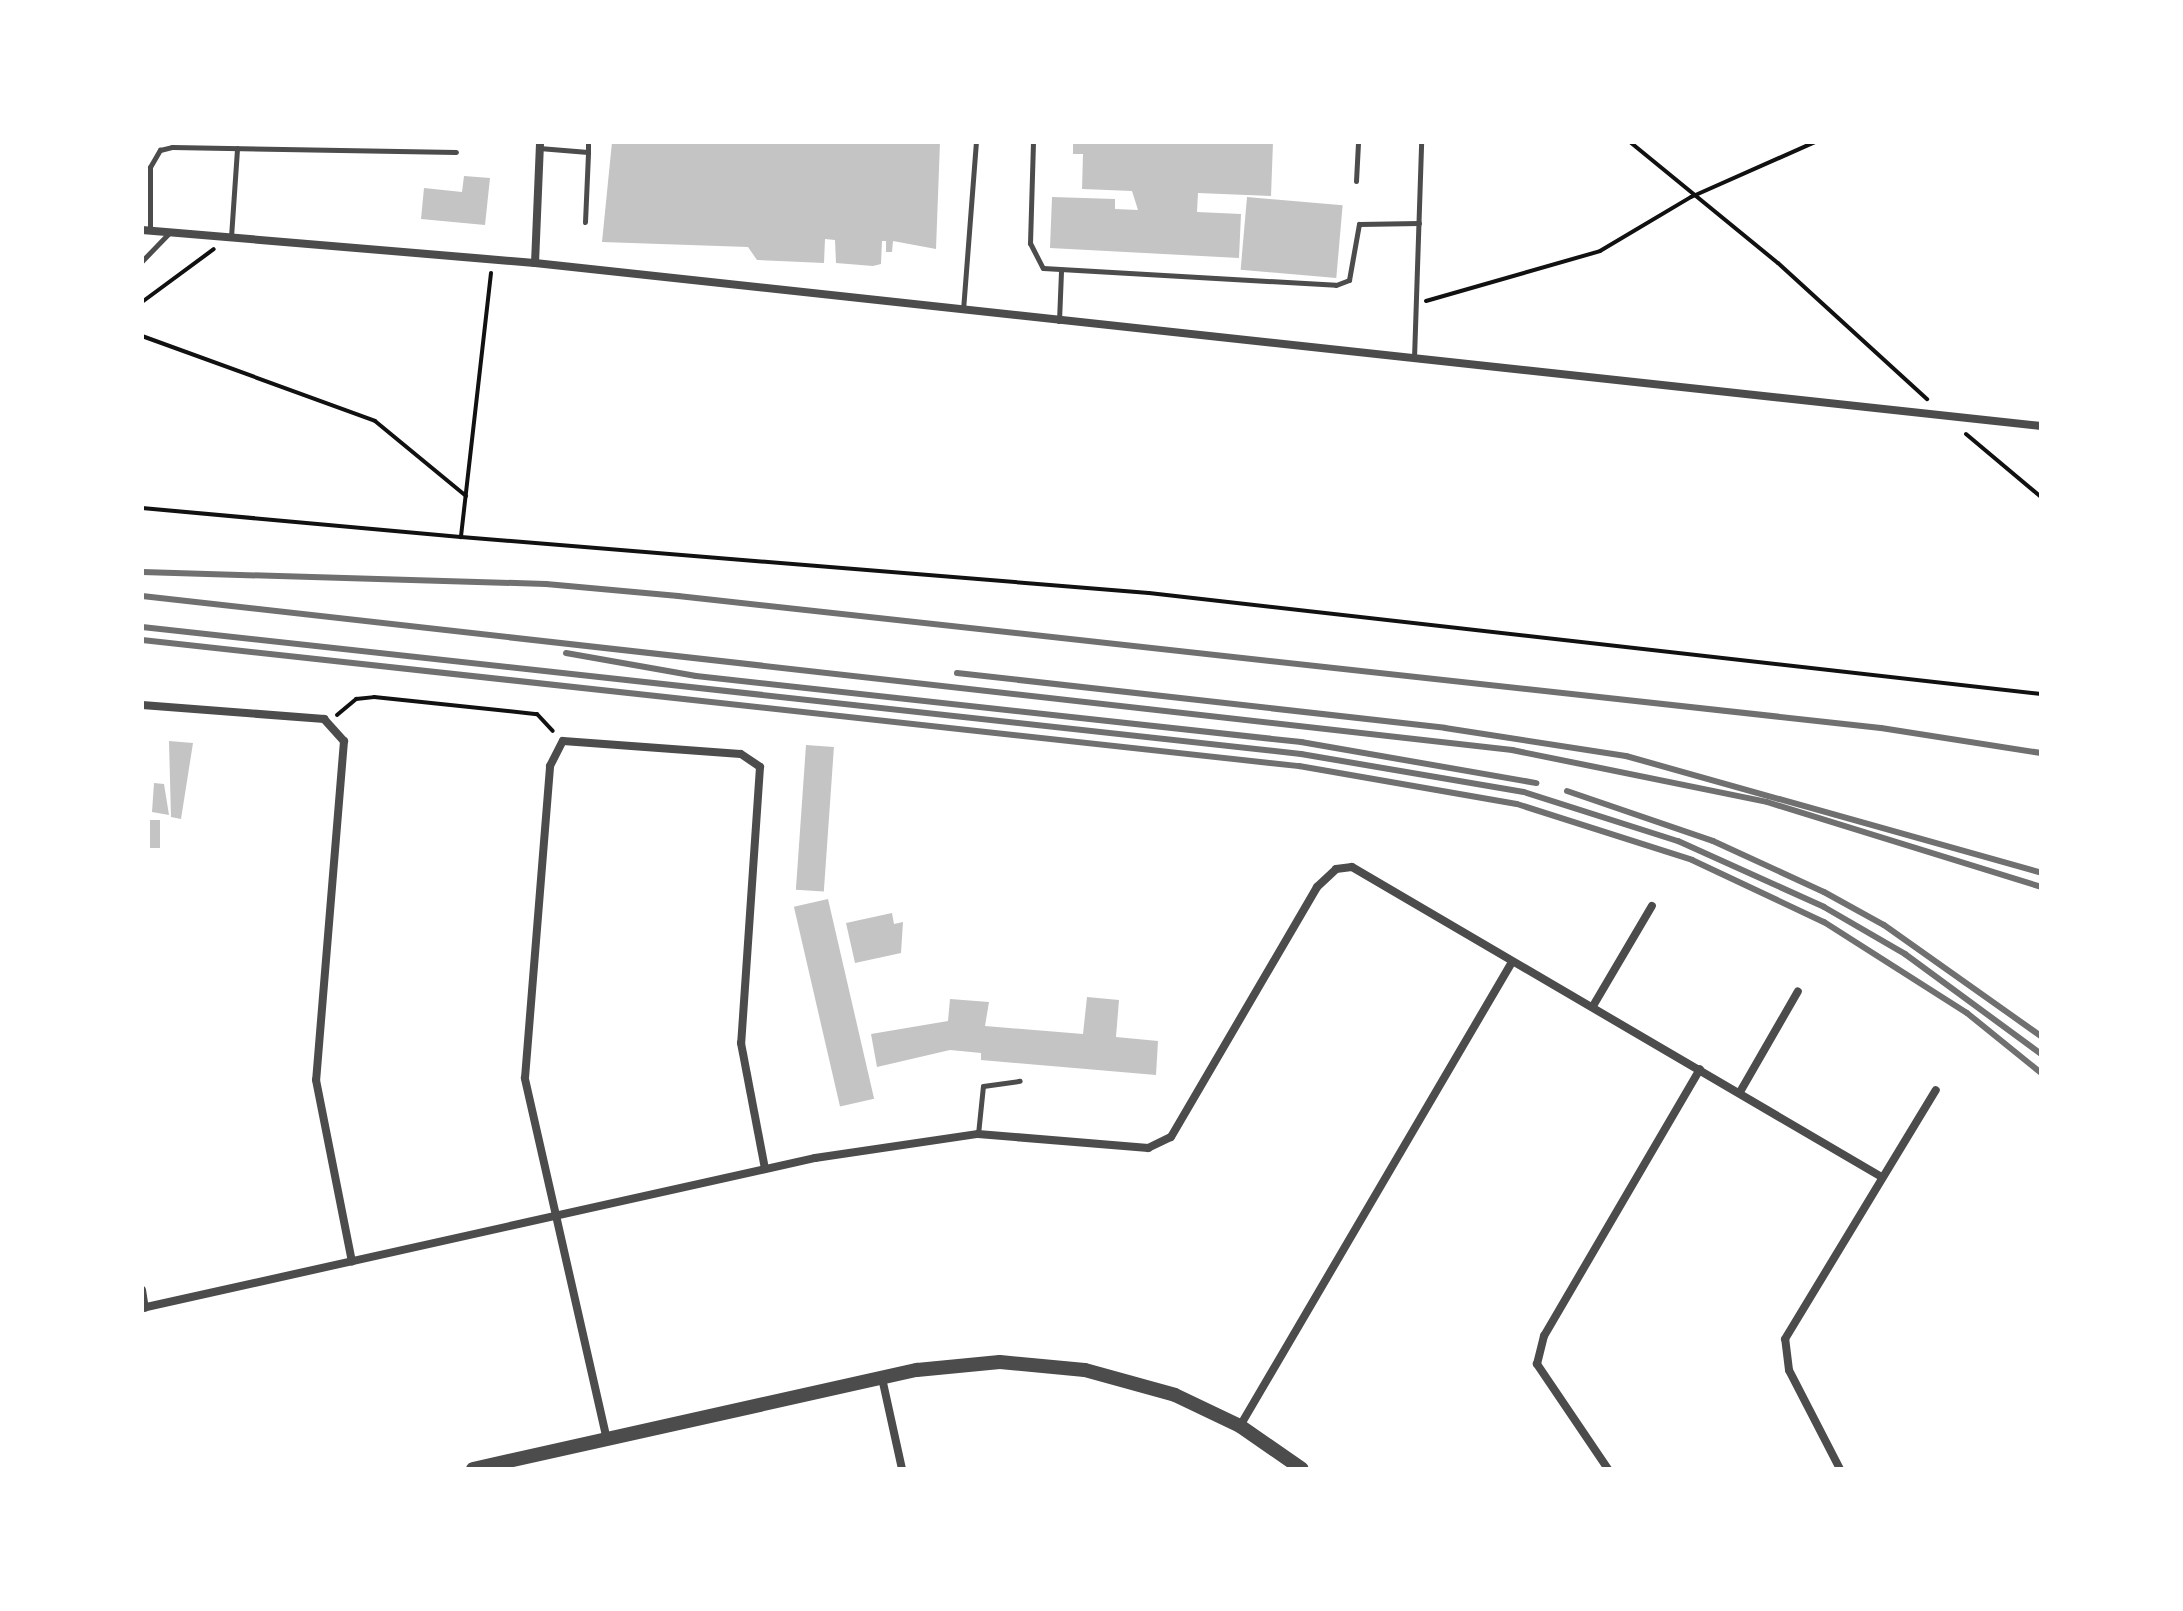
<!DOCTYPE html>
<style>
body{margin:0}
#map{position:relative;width:2183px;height:1611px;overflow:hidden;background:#fff;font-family:Roboto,sans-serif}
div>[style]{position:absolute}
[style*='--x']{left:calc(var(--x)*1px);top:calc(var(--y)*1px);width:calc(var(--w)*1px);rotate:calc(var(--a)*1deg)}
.building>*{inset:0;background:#c4c4c4;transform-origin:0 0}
.path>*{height:4px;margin:-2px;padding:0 2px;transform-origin:2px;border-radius:2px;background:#111}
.service>*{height:5px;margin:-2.5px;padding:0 2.5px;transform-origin:2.5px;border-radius:2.5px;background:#4c4c4c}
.minor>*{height:8px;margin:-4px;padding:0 4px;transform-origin:4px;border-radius:4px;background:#4c4c4c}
.tertiary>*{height:14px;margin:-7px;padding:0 7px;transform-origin:7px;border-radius:7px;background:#4c4c4c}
.rail>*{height:6px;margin:-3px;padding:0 3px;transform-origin:3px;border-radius:3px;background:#707070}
span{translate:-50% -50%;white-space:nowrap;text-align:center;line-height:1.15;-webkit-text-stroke:6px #fff;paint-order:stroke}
.frame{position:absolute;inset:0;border:144px solid #fff;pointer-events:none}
</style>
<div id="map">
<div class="building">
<i style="clip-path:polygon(612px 142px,940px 142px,936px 249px,893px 241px,892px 252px,886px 252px,886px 241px,882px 241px,881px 264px,873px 266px,836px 263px,835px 240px,825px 239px,824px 263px,757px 260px,748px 247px,602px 242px)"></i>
<i style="clip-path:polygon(1073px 142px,1273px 142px,1271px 196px,1198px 193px,1197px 212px,1241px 214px,1239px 258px,1050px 248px,1052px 197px,1115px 199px,1115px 209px,1138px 210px,1132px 191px,1082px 189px,1083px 154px,1073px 154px)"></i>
<i style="clip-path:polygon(464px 176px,490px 178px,485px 225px,421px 219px,424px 188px,462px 192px)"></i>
<i style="left:1247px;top:197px;width:96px;height:73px;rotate:5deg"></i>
<i style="clip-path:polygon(169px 741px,193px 743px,181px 819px,171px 817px)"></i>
<i style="left:806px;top:745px;width:28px;height:145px;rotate:4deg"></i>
<i style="clip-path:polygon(154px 783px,164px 784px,169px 815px,152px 812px)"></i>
<i style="left:150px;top:820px;width:10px;height:28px"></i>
<i style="left:828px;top:899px;width:205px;height:35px;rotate:77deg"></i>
<i style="clip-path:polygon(892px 913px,894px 924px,903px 922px,901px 953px,855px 963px,846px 923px)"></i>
<i style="clip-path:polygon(1087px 997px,1119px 1000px,1116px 1037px,1158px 1041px,1156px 1075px,981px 1060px,981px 1053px,950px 1050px,877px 1067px,871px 1034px,948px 1021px,950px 999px,989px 1002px,985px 1026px,1083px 1034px)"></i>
</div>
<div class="path">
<i style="--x:1630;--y:142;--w:191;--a:39.3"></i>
<i style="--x:1778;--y:263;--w:202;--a:42.4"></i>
<i style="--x:491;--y:273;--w:266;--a:96.5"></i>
<i style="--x:461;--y:537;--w:690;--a:4.65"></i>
<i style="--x:1149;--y:593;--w:898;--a:6.46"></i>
<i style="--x:1426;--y:301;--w:181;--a:-16"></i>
<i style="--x:1600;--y:251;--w:106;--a:-30.7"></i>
<i style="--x:1691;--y:197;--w:136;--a:-23.9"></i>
<i style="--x:142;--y:302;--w:89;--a:-36.4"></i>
<i style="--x:142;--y:336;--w:248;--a:20"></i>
<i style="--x:375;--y:421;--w:118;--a:39.5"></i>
<i style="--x:1966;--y:434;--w:98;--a:40"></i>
<i style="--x:142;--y:508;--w:320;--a:5.2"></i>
<i style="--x:337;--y:715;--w:25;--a:-40"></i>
<i style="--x:356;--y:699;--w:18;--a:-6"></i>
<i style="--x:374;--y:697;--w:164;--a:6"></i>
<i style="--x:537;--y:714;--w:23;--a:47"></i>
</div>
<div class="service">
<i style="--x:1033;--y:142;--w:101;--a:91.7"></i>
<i style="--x:1030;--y:243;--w:28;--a:63"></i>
<i style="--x:1043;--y:268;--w:293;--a:3.3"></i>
<i style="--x:1336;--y:285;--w:14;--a:-21"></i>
<i style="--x:1349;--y:280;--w:57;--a:-79.9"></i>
<i style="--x:1359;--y:224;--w:60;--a:-1"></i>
<i style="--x:539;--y:148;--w:49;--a:4.7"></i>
<i style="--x:588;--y:152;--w:10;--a:-90"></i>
<i style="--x:1356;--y:181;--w:39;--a:-87"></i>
<i style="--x:585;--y:222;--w:70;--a:-87.5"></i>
<i style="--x:150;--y:231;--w:64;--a:-90"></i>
<i style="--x:150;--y:167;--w:20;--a:-60"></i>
<i style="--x:160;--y:150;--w:12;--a:-14"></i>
<i style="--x:172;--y:147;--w:284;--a:1"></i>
<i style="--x:231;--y:237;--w:89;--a:-86.1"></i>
<i style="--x:142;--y:261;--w:39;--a:-46"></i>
<i style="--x:963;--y:310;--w:169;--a:-85.6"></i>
<i style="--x:1059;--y:321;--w:50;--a:-87.7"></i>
<i style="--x:1414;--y:358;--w:216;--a:-88.1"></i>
<i style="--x:978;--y:1134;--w:48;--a:-84.1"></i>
<i style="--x:983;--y:1086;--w:37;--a:-8"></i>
</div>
<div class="minor">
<i style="--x:142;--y:230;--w:394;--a:4.8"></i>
<i style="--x:535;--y:263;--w:1515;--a:6.18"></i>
<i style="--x:535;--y:263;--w:121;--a:-87.6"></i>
<i style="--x:142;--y:705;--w:183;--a:4.4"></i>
<i style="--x:324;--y:719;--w:30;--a:48"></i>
<i style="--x:344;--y:741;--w:340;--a:94.7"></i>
<i style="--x:316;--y:1080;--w:185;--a:78.8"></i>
<i style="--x:1593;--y:1006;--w:116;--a:-59.5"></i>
<i style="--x:1740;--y:1092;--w:116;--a:-60.1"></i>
<i style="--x:142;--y:1290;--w:18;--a:81"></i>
<i style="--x:142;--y:1308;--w:690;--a:-12.56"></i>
<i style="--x:815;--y:1158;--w:165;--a:-8.4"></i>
<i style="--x:978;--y:1134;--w:171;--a:4.7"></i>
<i style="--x:1148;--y:1148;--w:25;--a:-26"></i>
<i style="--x:1171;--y:1137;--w:290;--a:-59.7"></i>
<i style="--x:1317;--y:887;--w:26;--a:-43"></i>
<i style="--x:1336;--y:869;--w:16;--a:-7"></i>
<i style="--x:1352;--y:867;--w:612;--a:30.34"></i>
<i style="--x:882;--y:1378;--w:93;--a:77.6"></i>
<i style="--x:1240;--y:1426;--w:538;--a:-59.62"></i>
<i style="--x:607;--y:1440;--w:371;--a:-102.8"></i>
<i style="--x:525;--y:1078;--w:313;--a:-85.4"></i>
<i style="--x:550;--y:766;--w:28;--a:-63"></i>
<i style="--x:563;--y:741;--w:178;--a:4.2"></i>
<i style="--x:741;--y:754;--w:23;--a:34"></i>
<i style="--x:760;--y:767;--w:277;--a:93.9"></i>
<i style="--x:741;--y:1043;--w:128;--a:79.2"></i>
<i style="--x:1608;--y:1469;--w:127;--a:-124.1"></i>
<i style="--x:1537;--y:1364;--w:29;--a:-76"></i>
<i style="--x:1544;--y:1336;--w:309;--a:-59.7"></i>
<i style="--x:1840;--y:1469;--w:111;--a:-117.3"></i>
<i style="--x:1789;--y:1370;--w:31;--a:-97"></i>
<i style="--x:1785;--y:1339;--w:291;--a:-58.8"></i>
</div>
<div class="tertiary">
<i style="--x:473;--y:1469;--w:455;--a:-12.6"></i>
<i style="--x:917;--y:1370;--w:83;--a:-5.5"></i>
<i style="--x:1000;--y:1362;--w:85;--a:5.4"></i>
<i style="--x:1085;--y:1370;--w:93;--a:15.5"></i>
<i style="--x:1175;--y:1395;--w:72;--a:25.5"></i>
<i style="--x:1240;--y:1426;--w:75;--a:34.7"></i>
</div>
<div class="rail">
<i style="--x:142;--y:572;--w:404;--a:1.7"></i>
<i style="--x:546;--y:584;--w:133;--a:5.2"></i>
<i style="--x:678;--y:596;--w:1210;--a:6.26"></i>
<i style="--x:1881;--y:728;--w:162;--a:8.9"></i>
<i style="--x:142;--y:596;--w:1379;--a:6.41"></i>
<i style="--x:1512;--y:750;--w:260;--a:11.5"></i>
<i style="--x:1767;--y:802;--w:287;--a:17.2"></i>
<i style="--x:142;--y:627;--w:1166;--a:6.25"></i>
<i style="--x:1301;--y:754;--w:226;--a:9.7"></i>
<i style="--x:1524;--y:792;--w:162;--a:17.7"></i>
<i style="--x:1678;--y:841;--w:160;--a:24.3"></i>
<i style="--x:1824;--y:907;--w:94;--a:30.1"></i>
<i style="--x:1905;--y:954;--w:169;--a:36.3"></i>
<i style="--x:142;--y:640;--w:1164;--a:6.22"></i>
<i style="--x:1299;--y:766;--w:221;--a:9.9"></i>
<i style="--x:1517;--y:804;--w:184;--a:17.7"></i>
<i style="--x:1692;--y:860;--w:146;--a:25.2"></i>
<i style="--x:1824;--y:922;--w:169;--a:32.5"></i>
<i style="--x:1967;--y:1013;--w:95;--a:39"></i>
<i style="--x:566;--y:653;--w:132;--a:10"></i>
<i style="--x:696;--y:676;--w:609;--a:6.23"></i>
<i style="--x:1301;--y:742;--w:239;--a:9.9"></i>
<i style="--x:957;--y:673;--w:491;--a:6.4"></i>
<i style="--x:1445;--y:728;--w:183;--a:8.8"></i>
<i style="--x:1626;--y:756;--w:431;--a:15.7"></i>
<i style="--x:1567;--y:791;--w:154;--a:18.9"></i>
<i style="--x:1713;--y:841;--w:122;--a:24.7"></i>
<i style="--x:1824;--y:892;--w:68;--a:28.8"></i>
<i style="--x:1884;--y:925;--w:192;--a:35.3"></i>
</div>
<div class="frame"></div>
</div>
